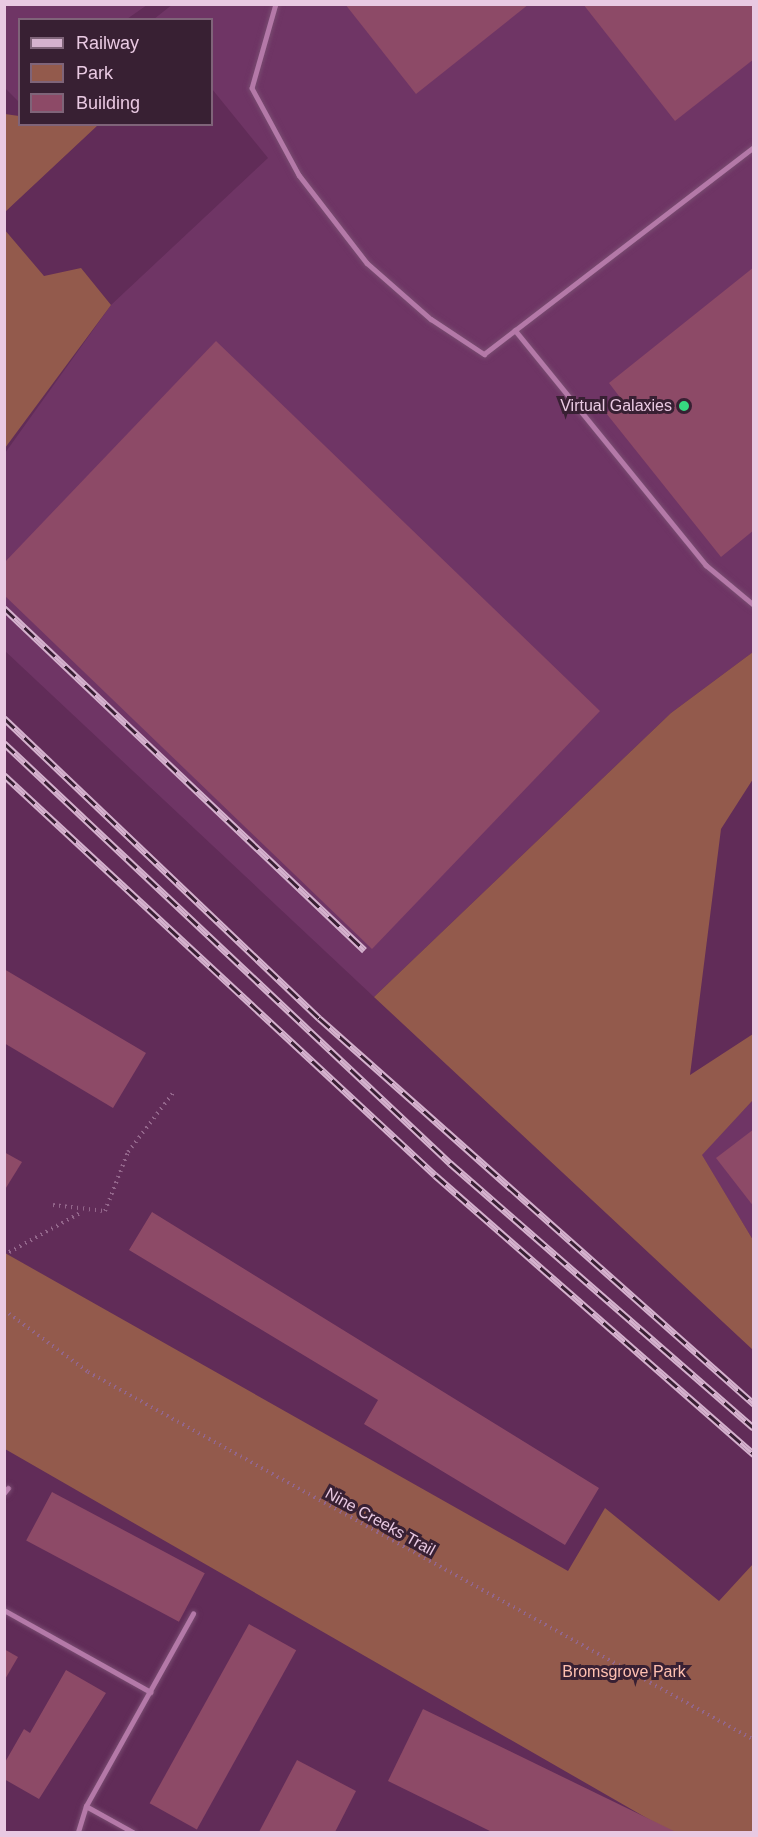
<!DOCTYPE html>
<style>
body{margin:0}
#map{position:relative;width:758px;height:1837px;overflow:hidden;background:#612c58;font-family:Arial,sans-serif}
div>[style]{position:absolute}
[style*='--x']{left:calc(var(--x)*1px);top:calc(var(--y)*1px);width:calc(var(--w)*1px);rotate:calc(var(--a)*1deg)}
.built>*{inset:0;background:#6f3565}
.green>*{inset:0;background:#935a4c}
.building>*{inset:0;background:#8d4a67;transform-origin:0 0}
.path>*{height:4px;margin-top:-2px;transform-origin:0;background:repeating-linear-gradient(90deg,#93668b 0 1.5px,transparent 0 6px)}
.roads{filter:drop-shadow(0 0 2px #794c71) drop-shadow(0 0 2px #794c71)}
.service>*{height:4.5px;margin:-2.25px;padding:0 2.25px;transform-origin:2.25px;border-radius:2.25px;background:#b479a8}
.rail>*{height:7px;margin-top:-3.5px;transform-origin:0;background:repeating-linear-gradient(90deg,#382033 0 14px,#d5b2ce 0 28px);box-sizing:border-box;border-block:2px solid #d5b2ce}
.dots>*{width:16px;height:16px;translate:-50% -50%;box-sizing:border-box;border:3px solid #382033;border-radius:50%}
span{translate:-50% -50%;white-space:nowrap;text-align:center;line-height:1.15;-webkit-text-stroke:6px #382033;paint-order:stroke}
.poi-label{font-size:16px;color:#e9c9e2}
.right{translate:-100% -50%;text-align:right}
.street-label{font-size:16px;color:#e9c9e2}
.park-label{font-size:16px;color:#ffc0b1}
.frame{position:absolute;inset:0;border:6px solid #e9c9e2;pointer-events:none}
.legend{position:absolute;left:18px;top:18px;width:195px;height:108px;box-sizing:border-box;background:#382033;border:2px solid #7f6479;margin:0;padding:8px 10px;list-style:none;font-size:18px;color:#e9c9e2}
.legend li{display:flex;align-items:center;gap:12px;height:30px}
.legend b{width:30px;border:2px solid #7f6479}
</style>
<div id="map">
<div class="built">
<i style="clip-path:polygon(173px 4px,753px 5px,753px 652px,671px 713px,374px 997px,5px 651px,5px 453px,111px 305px,268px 158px,212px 89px,212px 20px,154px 19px)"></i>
<i style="clip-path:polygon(4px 5px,5px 4px,147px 5px,127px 19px,20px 20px,18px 101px,5px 88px)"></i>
<i style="clip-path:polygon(753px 1100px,753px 1240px,701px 1155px)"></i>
</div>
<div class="green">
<i style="clip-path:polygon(5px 114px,19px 116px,20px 124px,98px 125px,5px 212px)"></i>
<i style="clip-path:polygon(4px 229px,44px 276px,81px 268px,111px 305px,5px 448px)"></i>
<i style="clip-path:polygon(753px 652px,753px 779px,721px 829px,690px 1075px,753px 1034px,753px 1100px,702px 1155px,753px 1240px,753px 1350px,374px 997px,671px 713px)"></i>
<i style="clip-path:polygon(5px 1253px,568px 1571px,605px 1508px,719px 1601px,753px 1564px,753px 1832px,671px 1832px,5px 1449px)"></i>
</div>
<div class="building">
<i style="clip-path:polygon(345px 4px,529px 4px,416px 94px)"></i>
<i style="clip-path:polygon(583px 4px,754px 4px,754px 59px,675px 121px)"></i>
<i style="clip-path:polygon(754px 267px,754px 530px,721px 557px,606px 413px,622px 400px,609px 383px)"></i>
<i style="clip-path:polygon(216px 341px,600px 711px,372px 949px,4px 595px,4px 563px)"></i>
<i style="clip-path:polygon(4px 969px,146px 1053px,113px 1108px,4px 1043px)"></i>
<i style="clip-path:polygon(754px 1129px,754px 1207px,716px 1158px)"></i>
<i style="clip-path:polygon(4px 1152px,22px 1162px,4px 1191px)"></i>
<i style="clip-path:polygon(152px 1212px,599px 1488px,565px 1545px,364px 1424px,378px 1400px,129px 1250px)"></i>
<i style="left:52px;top:1492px;width:173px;height:55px;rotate:28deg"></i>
<i style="left:249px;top:1624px;width:54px;height:205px;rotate:29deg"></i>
<i style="clip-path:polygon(4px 1649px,18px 1657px,4px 1681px)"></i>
<i style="clip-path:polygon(66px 1670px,106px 1693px,39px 1799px,4px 1779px,4px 1764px,24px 1729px,30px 1733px)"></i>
<i style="clip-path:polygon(423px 1709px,676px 1832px,492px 1832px,388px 1781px)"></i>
<i style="clip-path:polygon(297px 1760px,356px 1791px,335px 1832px,259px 1832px)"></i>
</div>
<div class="path">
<i style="--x:53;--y:1205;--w:52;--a:6.6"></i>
<i style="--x:105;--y:1211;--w:63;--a:-68.7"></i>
<i style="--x:128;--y:1152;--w:74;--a:-52.7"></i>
<i style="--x:4;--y:1255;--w:89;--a:-28.9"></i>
<i style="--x:4;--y:1310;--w:104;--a:36.4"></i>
<i style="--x:88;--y:1372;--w:761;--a:28.92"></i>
</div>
<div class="roads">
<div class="service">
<i style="--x:276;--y:4;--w:87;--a:105.9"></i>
<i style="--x:252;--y:88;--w:99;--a:61.6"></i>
<i style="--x:299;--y:175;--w:111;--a:52.3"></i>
<i style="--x:367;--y:263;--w:85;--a:41.2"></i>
<i style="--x:431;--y:319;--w:64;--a:33.4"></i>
<i style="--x:484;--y:354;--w:340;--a:-37.5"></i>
<i style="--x:515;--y:330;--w:303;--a:50.9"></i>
<i style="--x:706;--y:565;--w:62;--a:39.8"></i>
<i style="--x:4;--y:1493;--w:6;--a:-51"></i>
<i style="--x:4;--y:1610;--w:168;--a:29.2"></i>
<i style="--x:86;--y:1806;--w:54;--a:29"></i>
<i style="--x:78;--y:1832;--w:27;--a:-73"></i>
<i style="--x:86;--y:1806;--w:220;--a:-60.9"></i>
</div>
</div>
<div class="rail">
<i style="--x:4;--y:608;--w:497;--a:43.5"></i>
<i style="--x:4;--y:718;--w:435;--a:43.6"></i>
<i style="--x:319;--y:1018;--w:582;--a:41.58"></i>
<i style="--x:4;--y:743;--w:613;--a:43.28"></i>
<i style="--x:450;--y:1163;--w:403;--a:41.1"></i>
<i style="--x:4;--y:775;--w:588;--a:42.86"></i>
<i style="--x:435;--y:1175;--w:424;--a:41.2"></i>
</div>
<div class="dots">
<i style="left:684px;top:406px;background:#36d880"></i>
</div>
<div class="poi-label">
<span class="right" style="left:672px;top:406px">Virtual Galaxies</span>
</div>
<div class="street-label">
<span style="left:380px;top:1522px;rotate:29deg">Nine Creeks Trail</span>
</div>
<div class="park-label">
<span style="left:624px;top:1672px">Bromsgrove Park</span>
</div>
<div class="frame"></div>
<ul class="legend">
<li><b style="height:8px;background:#d5b2ce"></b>Railway</li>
<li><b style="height:16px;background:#935a4c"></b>Park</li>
<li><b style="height:16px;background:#8d4a67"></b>Building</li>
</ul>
</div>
